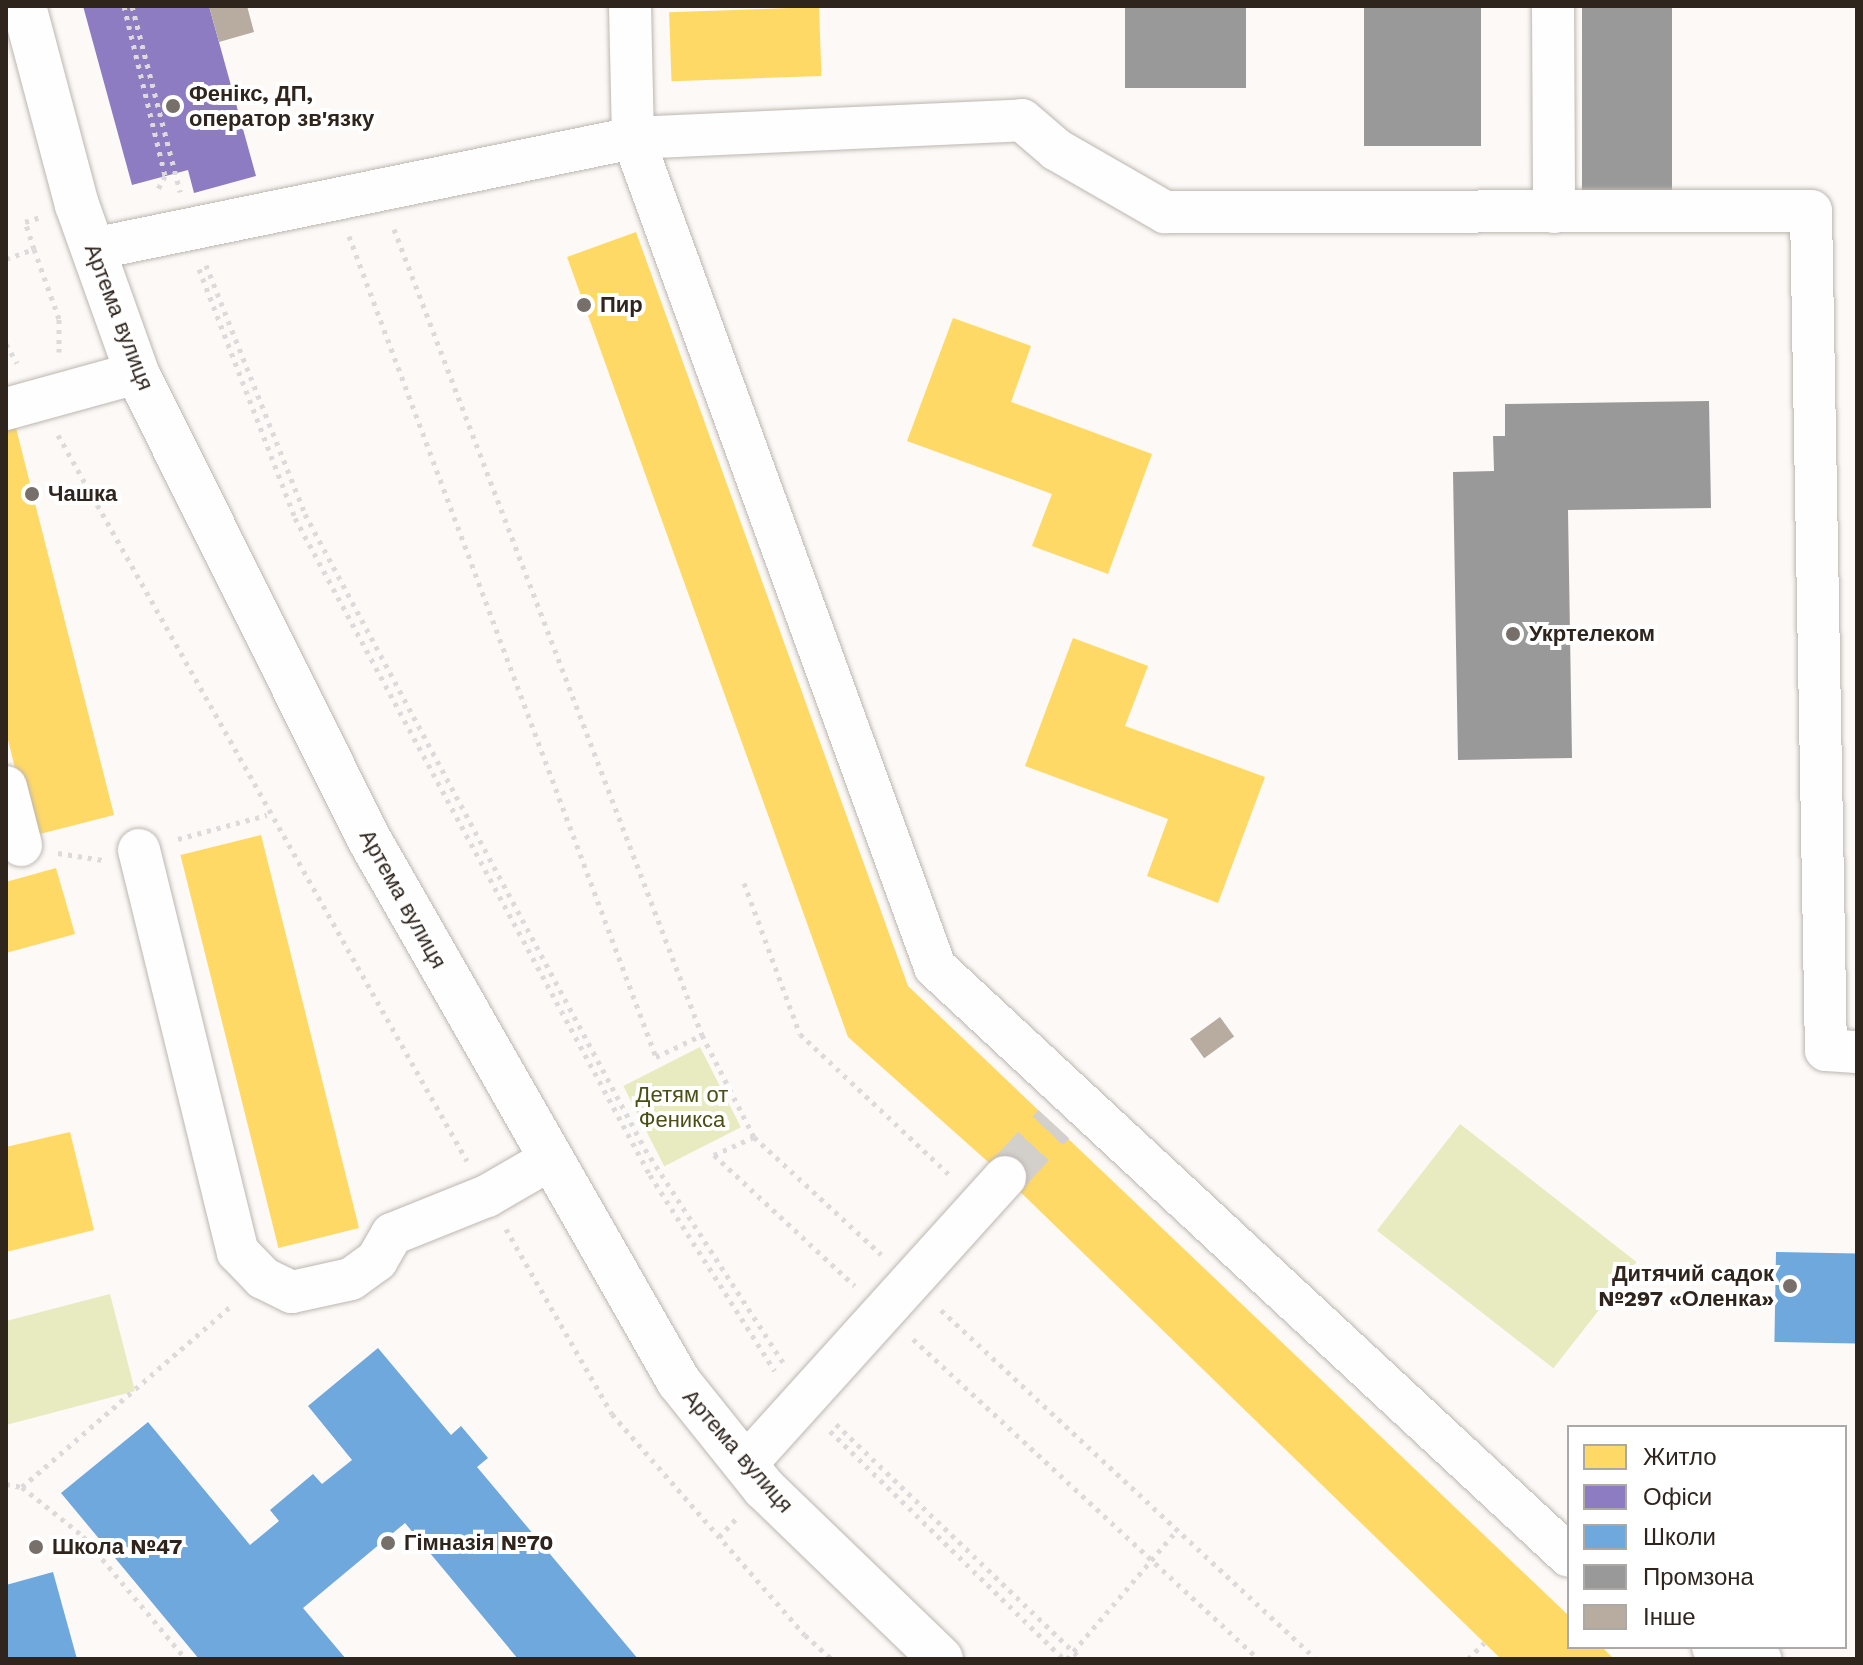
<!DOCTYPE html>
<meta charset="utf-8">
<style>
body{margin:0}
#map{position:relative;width:1863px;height:1665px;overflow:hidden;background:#fcf9f6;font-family:"Work Sans",sans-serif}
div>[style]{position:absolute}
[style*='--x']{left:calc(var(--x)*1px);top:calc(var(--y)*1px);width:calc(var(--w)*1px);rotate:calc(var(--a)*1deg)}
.green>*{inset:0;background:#e8ebc0;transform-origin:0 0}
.homes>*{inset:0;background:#ffd966;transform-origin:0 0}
.offices>*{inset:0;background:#8e7cc3}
.schools>*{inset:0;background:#6fa8dc;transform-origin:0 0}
.industry>*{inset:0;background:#999;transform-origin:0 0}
.building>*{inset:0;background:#b8ab9f;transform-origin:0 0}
.minor-tunnel>*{height:42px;margin-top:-21px;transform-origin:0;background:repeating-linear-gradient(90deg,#d3cfcb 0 42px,transparent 0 63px)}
.path>*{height:5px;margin-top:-2.5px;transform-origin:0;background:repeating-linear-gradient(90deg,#dcdada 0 4px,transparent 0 10px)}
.roads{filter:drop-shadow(0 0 2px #bcb6b0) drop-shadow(0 0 2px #bcb6b0)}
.minor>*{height:42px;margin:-21px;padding:0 21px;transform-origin:21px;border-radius:21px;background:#fffefe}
.major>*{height:44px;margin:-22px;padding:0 22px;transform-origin:22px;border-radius:22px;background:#fffefe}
.dots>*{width:22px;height:22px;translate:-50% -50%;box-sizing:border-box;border:4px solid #fff;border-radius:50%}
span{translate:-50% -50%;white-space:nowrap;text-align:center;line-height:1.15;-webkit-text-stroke:8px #fff;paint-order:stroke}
.poi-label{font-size:22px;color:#2f251d;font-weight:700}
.left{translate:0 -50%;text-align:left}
.right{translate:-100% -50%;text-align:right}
.street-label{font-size:22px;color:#2f251d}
.park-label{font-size:22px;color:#4b4f13}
.frame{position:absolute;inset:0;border:8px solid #2f251d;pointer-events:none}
.legend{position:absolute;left:1567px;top:1425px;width:280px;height:224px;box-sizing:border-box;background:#fff;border:2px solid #aca8a5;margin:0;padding:10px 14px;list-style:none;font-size:24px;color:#2f251d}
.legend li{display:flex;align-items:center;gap:16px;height:40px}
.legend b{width:40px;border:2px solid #aca8a5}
</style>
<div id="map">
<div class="green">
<i style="left:700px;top:1047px;width:90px;height:86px;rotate:63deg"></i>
<i style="left:1460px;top:1124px;width:224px;height:135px;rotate:38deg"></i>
<i style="clip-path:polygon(110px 1294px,135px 1391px,6px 1425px,6px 1321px)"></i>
</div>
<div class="homes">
<i style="left:819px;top:7px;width:69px;height:150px;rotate:88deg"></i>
<i style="clip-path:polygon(636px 232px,908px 986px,1569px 1616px,1569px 1647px,1602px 1647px,1614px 1659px,1501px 1659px,1005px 1177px,848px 1037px,567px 257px)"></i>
<i style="clip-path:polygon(953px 318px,1031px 346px,1011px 402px,1152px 454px,1108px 574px,1032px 546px,1052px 494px,907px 441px)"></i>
<i style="clip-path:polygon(16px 428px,114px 815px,32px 836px,6px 732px,6px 431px)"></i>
<i style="clip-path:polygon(1073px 638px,1148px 666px,1125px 726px,1265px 777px,1218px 903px,1147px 876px,1168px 819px,1025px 766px)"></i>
<i style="left:261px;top:835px;width:405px;height:83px;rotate:76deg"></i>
<i style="clip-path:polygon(56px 868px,75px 934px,6px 953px,6px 882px)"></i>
<i style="clip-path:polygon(70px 1132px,94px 1230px,6px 1252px,6px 1147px)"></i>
</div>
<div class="offices">
<i style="clip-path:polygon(83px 6px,209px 6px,256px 176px,194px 193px,188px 170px,132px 185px)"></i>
</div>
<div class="schools">
<i style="left:1776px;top:1252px;width:81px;height:90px;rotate:1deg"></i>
<i style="clip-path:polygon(378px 1348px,451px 1435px,461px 1426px,488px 1458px,477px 1467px,638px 1659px,518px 1659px,405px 1523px,303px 1608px,346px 1659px,199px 1659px,61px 1493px,148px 1422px,250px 1545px,279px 1521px,270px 1510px,313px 1474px,322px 1484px,352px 1460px,308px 1406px)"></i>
<i style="clip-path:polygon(53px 1572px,77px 1659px,6px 1659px,6px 1585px)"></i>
</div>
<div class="industry">
<i style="left:1125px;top:6px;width:121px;height:82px"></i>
<i style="left:1364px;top:6px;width:117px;height:140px"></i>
<i style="left:1582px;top:6px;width:90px;height:194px"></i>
<i style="clip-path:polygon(1709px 401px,1711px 508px,1568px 510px,1572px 758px,1458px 760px,1453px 472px,1494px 471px,1493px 436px,1505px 436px,1505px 404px)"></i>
</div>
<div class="building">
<i style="clip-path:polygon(209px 6px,247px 6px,254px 32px,219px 42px)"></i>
<i style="left:1220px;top:1017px;width:24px;height:37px;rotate:54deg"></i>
</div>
<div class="minor-tunnel">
<i style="--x:1005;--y:1177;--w:72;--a:-47.2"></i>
</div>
<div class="path">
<i style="--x:124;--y:6;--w:175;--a:76.4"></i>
<i style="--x:165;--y:176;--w:19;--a:118"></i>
<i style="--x:132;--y:6;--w:192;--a:75.5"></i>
<i style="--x:394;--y:229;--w:863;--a:69.09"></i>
<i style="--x:702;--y:1035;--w:114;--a:63"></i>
<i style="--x:754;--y:1137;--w:173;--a:42.7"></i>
<i style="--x:349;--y:236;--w:877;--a:69.5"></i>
<i style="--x:656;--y:1057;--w:51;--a:-25.6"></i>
<i style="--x:34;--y:249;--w:74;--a:70.3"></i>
<i style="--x:59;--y:319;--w:33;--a:90"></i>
<i style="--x:6;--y:259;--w:30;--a:-20"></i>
<i style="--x:34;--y:249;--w:28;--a:-108"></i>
<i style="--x:25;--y:222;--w:16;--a:-18"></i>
<i style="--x:206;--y:265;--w:268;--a:68.3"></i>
<i style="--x:305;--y:514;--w:720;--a:61.83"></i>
<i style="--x:645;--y:1149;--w:254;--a:57.1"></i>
<i style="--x:199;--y:269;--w:267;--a:68.9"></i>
<i style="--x:295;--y:518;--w:747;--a:61.62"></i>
<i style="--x:650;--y:1175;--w:232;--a:57.5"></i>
<i style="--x:6;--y:344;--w:22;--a:60"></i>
<i style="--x:58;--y:435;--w:833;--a:60.6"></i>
<i style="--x:178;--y:839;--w:92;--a:-15.1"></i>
<i style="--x:58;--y:853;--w:45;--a:9"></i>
<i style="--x:744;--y:883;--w:161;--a:69.7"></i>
<i style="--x:800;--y:1034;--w:210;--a:43.3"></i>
<i style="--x:754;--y:1137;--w:44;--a:155.8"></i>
<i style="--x:714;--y:1155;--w:192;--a:42.9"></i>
<i style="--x:506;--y:1229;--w:213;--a:60.2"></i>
<i style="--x:612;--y:1414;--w:293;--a:48.9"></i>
<i style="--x:805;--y:1635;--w:36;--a:42"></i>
<i style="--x:941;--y:1310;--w:512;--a:42.94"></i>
<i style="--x:913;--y:1339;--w:471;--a:42.8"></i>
<i style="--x:836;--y:1424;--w:339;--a:43.8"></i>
<i style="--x:830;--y:1431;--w:327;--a:44.3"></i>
<i style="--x:6;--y:1484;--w:16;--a:11"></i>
<i style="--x:22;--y:1487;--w:78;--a:38.8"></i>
<i style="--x:83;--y:1536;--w:160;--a:50.1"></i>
<i style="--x:22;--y:1487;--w:279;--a:-40.9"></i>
<i style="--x:719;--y:1537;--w:26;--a:-47"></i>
<i style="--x:1067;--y:1659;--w:170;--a:-49.5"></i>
<i style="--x:1468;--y:1659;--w:23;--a:-45"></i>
</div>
<div class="roads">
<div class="minor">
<i style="--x:630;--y:6;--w:132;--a:88.7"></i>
<i style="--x:633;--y:138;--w:882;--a:69.98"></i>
<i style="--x:935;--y:967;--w:865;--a:42.89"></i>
<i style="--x:1553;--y:6;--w:206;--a:89.7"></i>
<i style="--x:93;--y:249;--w:551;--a:-11.62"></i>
<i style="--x:633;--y:138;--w:389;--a:-2.6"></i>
<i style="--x:1022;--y:120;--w:46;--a:40.6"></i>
<i style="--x:1057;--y:150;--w:125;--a:29.9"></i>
<i style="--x:1165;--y:212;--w:646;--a:-0.09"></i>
<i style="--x:1811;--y:211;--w:839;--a:88.98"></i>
<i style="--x:1826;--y:1050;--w:31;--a:4"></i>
<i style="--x:6;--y:409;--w:136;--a:-15.4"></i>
<i style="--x:6;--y:787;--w:60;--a:75.5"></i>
<i style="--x:139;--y:850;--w:414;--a:76.2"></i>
<i style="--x:238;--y:1252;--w:36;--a:46"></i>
<i style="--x:263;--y:1278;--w:32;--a:26"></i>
<i style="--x:292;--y:1292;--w:60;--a:-12.4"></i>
<i style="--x:351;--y:1279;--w:32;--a:-36"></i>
<i style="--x:377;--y:1260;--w:30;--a:-60"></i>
<i style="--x:392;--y:1234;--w:102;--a:-21.8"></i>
<i style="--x:487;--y:1196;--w:72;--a:-30.1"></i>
<i style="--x:745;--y:1465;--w:388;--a:-47.9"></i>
<i style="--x:1713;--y:1647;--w:49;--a:14.3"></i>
</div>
<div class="major">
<i style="--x:24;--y:6;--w:206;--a:75.1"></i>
<i style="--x:77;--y:205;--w:178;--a:70.3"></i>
<i style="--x:137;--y:373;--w:521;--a:63.53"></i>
<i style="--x:369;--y:839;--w:625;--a:60.28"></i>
<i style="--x:679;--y:1382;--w:136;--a:51.3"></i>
<i style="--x:764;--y:1488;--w:246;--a:44"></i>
</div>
</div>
<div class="dots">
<i style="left:173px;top:106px;background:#776f69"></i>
<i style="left:584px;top:305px;background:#776f69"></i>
<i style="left:32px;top:494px;background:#776f69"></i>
<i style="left:1513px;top:634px;background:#776f69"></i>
<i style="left:1790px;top:1286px;background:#776f69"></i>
<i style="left:388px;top:1543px;background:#776f69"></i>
<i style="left:36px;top:1547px;background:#776f69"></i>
</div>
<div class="poi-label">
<span class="left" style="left:189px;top:106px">Фенікс, ДП,<br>оператор зв'язку</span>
<span class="left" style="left:600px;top:305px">Пир</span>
<span class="left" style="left:48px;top:494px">Чашка</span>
<span class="left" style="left:1529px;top:634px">Укртелеком</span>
<span class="right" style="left:1774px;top:1286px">Дитячий садок<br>№297 «Оленка»</span>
<span class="left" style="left:404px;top:1543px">Гімназія №70</span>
<span class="left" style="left:52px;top:1547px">Школа №47</span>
</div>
<div class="street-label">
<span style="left:119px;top:317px;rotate:69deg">Артема вулиця</span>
<span style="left:403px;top:899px;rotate:61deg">Артема вулиця</span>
<span style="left:738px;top:1451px;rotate:49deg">Артема вулиця</span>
</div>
<div class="park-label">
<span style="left:682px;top:1107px">Детям от<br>Феникса</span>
</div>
<div class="frame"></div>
<ul class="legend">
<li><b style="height:22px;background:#ffd966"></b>Житло</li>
<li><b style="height:22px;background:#8e7cc3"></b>Офіси</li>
<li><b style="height:22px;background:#6fa8dc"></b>Школи</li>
<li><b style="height:22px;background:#999"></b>Промзона</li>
<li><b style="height:22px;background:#b8ab9f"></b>Інше</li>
</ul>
</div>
